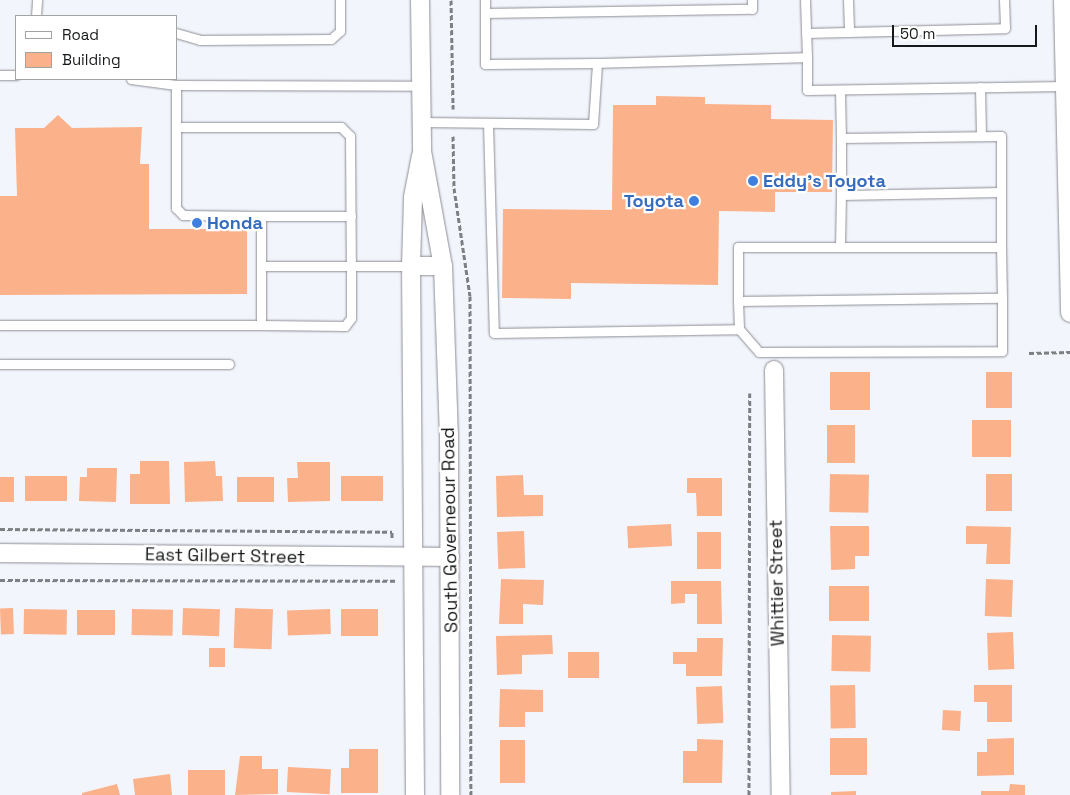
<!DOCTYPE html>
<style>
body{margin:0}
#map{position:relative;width:1070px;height:795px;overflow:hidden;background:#f3f5fc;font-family:"Space Grotesk",sans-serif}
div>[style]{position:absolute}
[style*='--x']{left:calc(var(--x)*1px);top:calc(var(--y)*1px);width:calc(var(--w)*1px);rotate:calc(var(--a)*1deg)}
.building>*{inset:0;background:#fbb18a;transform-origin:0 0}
.path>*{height:3px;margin-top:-1.5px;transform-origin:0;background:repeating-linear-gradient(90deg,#7d7f83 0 5px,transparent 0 7.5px)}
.roads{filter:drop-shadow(0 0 1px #8c8d94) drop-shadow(0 0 1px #8c8d94)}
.service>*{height:9px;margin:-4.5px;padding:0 4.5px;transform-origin:4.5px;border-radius:4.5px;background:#fff}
.minor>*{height:18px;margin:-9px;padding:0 9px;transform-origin:9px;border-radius:9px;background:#fff}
.dots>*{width:14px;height:14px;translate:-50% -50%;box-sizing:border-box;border:2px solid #fff;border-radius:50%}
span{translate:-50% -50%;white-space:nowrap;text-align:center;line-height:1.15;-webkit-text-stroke:4.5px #fff;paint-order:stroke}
.shop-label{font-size:18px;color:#366cbe;font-weight:700}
.left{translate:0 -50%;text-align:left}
.right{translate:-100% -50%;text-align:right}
.street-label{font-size:18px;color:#17181a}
.legend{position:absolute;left:15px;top:15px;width:162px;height:65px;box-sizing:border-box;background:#fff;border:1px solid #a2a3a3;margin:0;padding:6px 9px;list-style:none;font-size:15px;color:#17181a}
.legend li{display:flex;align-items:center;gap:10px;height:25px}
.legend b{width:25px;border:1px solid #a2a3a3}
.scale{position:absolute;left:892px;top:25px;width:145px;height:22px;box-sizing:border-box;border:2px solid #17181a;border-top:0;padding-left:6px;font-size:15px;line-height:18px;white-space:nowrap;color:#17181a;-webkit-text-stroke:4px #fff;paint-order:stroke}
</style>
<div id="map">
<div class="building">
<i style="clip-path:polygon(656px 96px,705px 97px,705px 104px,771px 105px,771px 119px,833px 120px,832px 192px,775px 192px,775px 212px,719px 211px,718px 285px,571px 283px,571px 299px,502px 298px,503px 209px,612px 210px,613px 105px,656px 105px)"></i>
<i style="clip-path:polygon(58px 115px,72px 128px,142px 127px,140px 164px,149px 164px,149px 229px,247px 229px,247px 294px,0 295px,0 196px,17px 196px,15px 128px,44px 128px)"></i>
<i style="left:830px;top:372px;width:40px;height:38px"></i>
<i style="left:986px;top:372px;width:26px;height:36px"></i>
<i style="left:972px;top:420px;width:39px;height:37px"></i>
<i style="left:827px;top:425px;width:28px;height:38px"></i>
<i style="clip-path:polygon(140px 461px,169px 461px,170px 504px,130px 504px,130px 474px,140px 474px)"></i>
<i style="clip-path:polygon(215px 461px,216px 476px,222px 476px,223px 501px,185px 502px,184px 462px)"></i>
<i style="clip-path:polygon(297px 462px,330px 462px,330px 501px,288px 502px,287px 478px,298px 478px)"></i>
<i style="clip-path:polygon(87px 468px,117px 468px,116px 502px,79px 501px,80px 477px,87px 477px)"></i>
<i style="left:830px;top:474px;width:39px;height:38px;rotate:1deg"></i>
<i style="left:986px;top:474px;width:26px;height:37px"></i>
<i style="clip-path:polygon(523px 475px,524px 495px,543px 495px,543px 516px,497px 517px,496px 476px)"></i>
<i style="left:25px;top:476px;width:42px;height:25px"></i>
<i style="left:383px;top:476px;width:25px;height:42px;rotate:90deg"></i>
<i style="left:0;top:477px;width:14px;height:25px"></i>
<i style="left:237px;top:477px;width:37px;height:25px"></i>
<i style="clip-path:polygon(687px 478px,722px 478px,722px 516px,697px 516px,696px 493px,687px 493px)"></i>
<i style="left:671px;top:524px;width:22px;height:44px;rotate:87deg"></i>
<i style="clip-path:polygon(830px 526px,869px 526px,869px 556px,855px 556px,855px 569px,831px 570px)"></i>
<i style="clip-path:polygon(966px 526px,1011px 527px,1010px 564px,986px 564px,987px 544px,966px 544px)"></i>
<i style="left:524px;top:531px;width:37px;height:27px;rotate:88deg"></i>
<i style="left:697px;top:532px;width:24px;height:37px"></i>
<i style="clip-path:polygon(501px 579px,544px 580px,543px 605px,523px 604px,523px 624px,499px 624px)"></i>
<i style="left:986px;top:579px;width:27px;height:37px;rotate:2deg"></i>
<i style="clip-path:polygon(671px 581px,721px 581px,722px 624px,697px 624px,697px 594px,685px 594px,685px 603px,671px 604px)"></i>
<i style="left:829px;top:586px;width:40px;height:35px"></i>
<i style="left:13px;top:608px;width:26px;height:13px;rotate:88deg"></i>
<i style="left:183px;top:608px;width:37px;height:27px;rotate:2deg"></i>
<i style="left:235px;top:608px;width:38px;height:40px;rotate:2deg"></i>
<i style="left:24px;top:609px;width:43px;height:25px;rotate:1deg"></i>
<i style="left:132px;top:609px;width:41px;height:26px;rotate:1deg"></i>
<i style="left:330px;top:609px;width:25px;height:43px;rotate:88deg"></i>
<i style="left:341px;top:609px;width:37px;height:27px"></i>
<i style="left:77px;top:610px;width:38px;height:25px"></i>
<i style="left:1013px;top:632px;width:37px;height:26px;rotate:88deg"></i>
<i style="clip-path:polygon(552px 635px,553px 654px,522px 655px,522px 674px,497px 675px,496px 636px)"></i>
<i style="left:832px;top:635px;width:39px;height:36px;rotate:1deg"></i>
<i style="clip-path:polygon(697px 638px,723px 638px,722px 676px,686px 676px,686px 664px,673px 664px,673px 652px,697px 652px)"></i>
<i style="left:209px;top:648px;width:16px;height:19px"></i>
<i style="left:568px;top:652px;width:31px;height:26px"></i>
<i style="left:855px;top:685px;width:43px;height:25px;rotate:89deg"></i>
<i style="clip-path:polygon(974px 685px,1012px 685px,1012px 722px,987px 722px,987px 702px,974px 702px)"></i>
<i style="left:722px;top:686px;width:37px;height:26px;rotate:88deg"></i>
<i style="clip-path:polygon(500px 689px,543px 690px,543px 712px,525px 712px,525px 727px,499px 727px)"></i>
<i style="left:943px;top:710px;width:18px;height:20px;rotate:3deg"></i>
<i style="left:830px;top:738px;width:37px;height:37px"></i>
<i style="clip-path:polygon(1014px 738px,1014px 775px,977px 776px,977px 752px,987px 752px,987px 739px)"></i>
<i style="clip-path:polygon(697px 739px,723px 740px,722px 783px,683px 783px,683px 751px,697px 751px)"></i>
<i style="left:500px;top:740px;width:25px;height:43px"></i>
<i style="clip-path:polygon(349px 749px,378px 749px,378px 793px,341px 793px,341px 768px,349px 768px)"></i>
<i style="clip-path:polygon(240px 756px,262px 756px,262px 769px,278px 769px,278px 794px,235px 795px)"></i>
<i style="left:288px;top:767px;width:43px;height:25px;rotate:3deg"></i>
<i style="left:225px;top:770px;width:25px;height:37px;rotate:90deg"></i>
<i style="clip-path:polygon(170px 774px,172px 795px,135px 795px,133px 779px)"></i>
<i style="clip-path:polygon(117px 784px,120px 795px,82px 795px,82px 793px)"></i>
<i style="clip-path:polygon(1010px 784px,1025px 785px,1025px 795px,981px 795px,981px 791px,1009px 791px)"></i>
<i style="clip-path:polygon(856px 791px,856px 795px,831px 795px,831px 792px)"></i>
</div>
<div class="path">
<i style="--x:451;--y:0;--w:109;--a:88.9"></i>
<i style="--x:453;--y:136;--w:52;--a:88.9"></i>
<i style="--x:454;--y:188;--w:109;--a:81.6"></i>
<i style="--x:470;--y:296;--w:499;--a:89.9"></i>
<i style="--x:1029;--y:353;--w:41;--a:-1.4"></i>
<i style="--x:0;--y:529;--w:392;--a:0.4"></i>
<i style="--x:392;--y:532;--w:7;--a:90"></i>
<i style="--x:0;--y:580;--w:397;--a:0.1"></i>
<i style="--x:749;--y:795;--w:402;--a:-89.9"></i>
</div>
<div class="roads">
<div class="service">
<i style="--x:848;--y:0;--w:32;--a:88"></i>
<i style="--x:485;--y:13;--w:13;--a:-90"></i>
<i style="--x:36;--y:16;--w:16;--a:-86"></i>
<i style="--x:176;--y:33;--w:25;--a:16"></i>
<i style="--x:200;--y:40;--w:131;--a:-0.4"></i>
<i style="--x:331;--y:39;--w:12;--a:-42"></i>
<i style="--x:340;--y:31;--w:31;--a:-90"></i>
<i style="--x:806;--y:33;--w:199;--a:-1.4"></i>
<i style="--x:1005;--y:28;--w:28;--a:-92"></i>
<i style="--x:807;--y:57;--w:33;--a:90"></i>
<i style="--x:807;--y:90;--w:258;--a:-0.9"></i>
<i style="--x:597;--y:63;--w:112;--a:179.5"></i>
<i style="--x:485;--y:64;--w:51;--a:-90"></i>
<i style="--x:485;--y:13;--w:267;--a:-0.9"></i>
<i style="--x:752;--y:9;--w:9;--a:-90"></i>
<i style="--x:0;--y:75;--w:16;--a:0"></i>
<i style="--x:131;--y:79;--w:45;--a:7.6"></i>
<i style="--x:980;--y:87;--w:49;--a:88.8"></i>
<i style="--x:422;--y:122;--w:171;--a:0.7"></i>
<i style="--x:593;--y:124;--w:61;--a:-86.2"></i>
<i style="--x:597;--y:63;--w:210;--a:-1.6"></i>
<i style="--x:807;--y:57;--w:57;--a:-92"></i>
<i style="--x:488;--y:123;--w:210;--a:88.4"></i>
<i style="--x:494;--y:333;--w:245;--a:-0.9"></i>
<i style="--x:739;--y:329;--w:28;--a:-92"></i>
<i style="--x:738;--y:301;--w:264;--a:-0.7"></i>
<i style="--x:1002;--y:298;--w:51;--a:-91.1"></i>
<i style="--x:1001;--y:247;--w:161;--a:180"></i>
<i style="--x:840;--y:247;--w:52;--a:-88.9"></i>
<i style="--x:841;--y:195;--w:160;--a:-1.1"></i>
<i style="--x:1001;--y:192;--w:56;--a:-90"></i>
<i style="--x:1001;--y:136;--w:160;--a:179.3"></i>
<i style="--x:841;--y:138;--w:48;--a:-91.2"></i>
<i style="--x:176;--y:127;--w:165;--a:0"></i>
<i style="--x:341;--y:127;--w:13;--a:45"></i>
<i style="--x:350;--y:136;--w:130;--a:89.6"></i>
<i style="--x:351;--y:266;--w:90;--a:180"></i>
<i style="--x:841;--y:138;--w:57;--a:90"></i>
<i style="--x:1001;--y:192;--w:55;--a:90"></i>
<i style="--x:261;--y:216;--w:90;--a:0"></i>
<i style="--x:411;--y:266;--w:60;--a:180"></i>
<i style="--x:351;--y:266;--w:52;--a:90"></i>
<i style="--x:351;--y:318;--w:10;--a:127"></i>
<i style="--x:345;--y:326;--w:84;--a:-179.3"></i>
<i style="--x:261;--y:325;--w:109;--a:-90"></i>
<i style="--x:261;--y:216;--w:78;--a:-179.3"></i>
<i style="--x:183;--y:215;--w:10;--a:-135"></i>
<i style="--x:176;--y:208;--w:123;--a:-90"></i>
<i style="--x:176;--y:85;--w:245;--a:0.2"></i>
<i style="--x:738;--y:301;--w:54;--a:-90"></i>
<i style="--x:738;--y:247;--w:102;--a:0"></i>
<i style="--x:0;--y:325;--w:261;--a:0"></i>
<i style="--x:739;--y:329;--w:30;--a:49"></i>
<i style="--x:759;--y:352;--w:243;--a:-0.2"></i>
<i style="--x:1002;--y:351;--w:53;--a:-90"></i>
<i style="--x:0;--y:364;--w:229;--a:0"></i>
</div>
<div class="minor">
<i style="--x:420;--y:0;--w:151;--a:89.2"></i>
<i style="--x:422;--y:151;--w:117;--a:79.7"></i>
<i style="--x:443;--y:266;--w:168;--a:88"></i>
<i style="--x:449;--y:434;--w:361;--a:89.8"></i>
<i style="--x:1063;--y:0;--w:313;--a:88.7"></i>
<i style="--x:411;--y:266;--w:32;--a:0"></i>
<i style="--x:774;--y:370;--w:425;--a:89.1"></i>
<i style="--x:0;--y:553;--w:450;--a:0.5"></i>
<i style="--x:415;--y:795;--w:529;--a:-90.43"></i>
<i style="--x:411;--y:266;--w:69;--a:-88.3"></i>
<i style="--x:413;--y:197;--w:42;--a:-79"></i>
</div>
</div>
<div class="dots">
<i style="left:753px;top:181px;background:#3f7fe0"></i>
<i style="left:694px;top:201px;background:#3f7fe0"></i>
<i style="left:197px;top:223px;background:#3f7fe0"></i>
</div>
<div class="shop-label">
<span class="left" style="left:763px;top:181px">Eddy's Toyota</span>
<span class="right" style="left:684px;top:201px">Toyota</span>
<span class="left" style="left:207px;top:223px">Honda</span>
</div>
<div class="street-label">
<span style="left:450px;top:530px;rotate:-91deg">South Governeour Road</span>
<span style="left:225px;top:556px;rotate:1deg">East Gilbert Street</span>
<span style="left:777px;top:583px;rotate:-91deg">Whittier Street</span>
</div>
<ul class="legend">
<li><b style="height:6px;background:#fff"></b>Road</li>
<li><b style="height:14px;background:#fbb18a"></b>Building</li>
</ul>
<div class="scale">50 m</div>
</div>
